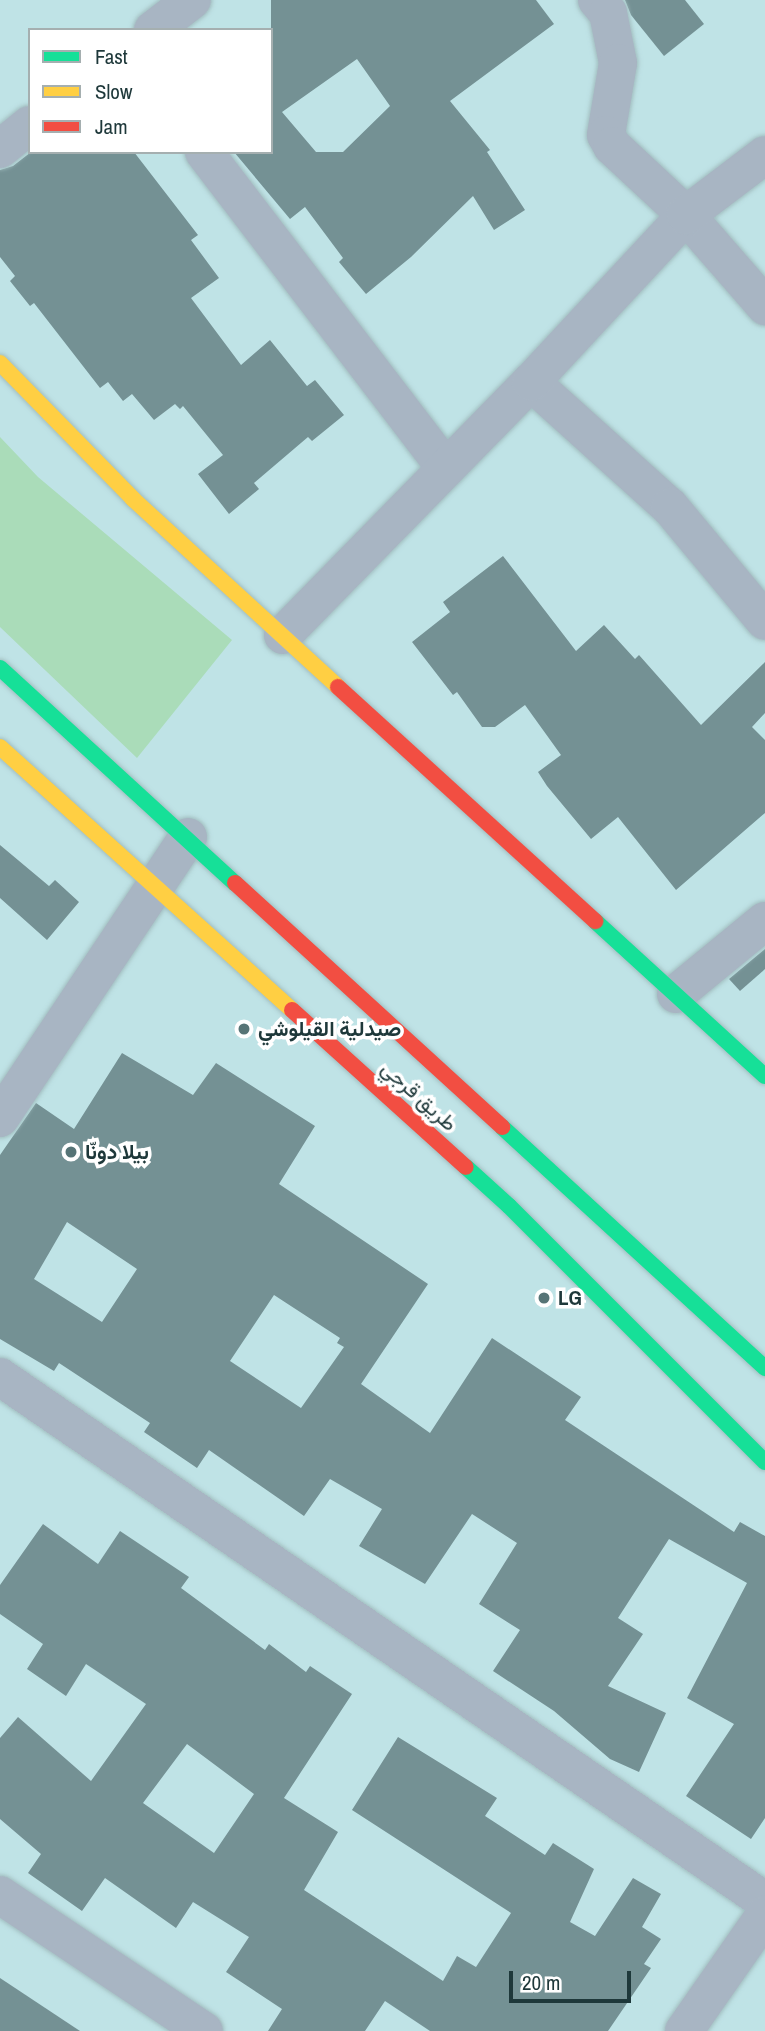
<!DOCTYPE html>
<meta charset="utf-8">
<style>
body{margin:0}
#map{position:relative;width:765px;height:2031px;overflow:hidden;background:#bfe3e6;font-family:"Archivo Narrow",Vazirmatn,sans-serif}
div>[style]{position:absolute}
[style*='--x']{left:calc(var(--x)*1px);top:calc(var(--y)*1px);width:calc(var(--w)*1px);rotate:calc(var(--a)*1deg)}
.green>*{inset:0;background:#aadcb9}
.building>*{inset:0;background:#749194}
.roads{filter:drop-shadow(0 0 2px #a2bec0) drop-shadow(0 0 2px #a2bec0)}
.street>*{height:38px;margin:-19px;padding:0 19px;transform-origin:19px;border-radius:19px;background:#a8b5c3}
.fast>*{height:16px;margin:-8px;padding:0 8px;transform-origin:8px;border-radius:8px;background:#16e098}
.slow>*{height:16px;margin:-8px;padding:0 8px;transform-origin:8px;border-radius:8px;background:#ffcf43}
.jam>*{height:16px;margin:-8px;padding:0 8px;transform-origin:8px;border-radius:8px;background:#f24e42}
.dots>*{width:19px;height:19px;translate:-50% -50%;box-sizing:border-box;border:4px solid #fff;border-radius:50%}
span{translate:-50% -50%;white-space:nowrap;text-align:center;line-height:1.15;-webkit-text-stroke:7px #fff;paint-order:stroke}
.poi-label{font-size:21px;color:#1e383a;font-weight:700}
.left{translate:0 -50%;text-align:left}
.street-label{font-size:21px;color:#1e383a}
.legend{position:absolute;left:28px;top:28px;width:245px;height:126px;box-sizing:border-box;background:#fff;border:2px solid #a5afb0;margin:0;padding:9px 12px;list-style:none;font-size:21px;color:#1e383a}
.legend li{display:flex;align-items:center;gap:14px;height:35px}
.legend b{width:35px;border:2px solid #a5afb0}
.scale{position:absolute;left:509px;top:1971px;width:122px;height:32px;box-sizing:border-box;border:4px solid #1e383a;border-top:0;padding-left:9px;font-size:21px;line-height:24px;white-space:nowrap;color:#1e383a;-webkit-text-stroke:5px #fff;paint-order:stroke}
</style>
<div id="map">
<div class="green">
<i style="clip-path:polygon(0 437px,38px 477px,232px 640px,137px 758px,0 627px)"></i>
</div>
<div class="building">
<i style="clip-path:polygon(evenodd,271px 0,536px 0,554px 24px,450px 101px,490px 150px,487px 152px,525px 210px,494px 230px,473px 196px,411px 257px,366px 294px,339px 262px,343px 258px,305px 207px,290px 219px,234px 152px,271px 152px,271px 0,357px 59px,390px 106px,343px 152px,316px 152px,282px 112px,357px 59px)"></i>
<i style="clip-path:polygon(625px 0,685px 0,704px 24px,664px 56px,631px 15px)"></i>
<i style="clip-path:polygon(31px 152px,134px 152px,198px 235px,191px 240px,219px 278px,191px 298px,241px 365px,270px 340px,307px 386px,315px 380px,344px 415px,312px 441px,308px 437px,254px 483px,259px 489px,229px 514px,198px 474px,223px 455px,183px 406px,180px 409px,175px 404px,154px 420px,132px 394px,123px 401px,108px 382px,100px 388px,34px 303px,30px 306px,10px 281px,15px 276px,0 257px,0 170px,13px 166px)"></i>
<i style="clip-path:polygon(503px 556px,576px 651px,604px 625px,635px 659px,639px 655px,701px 725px,765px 662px,765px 713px,752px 727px,765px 740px,765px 813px,676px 890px,618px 817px,591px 839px,547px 786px,538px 772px,561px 755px,525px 705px,495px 727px,482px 727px,457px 692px,453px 695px,412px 642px,450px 612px,443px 602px)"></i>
<i style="clip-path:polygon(0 845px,49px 886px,55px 880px,79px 902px,47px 940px,0 898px)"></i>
<i style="clip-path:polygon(765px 949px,765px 969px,740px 991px,729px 979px)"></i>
<i style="clip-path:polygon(evenodd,122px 1053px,193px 1095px,216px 1063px,315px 1126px,279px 1184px,428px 1284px,361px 1384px,430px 1433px,492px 1338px,581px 1397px,565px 1420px,734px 1532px,740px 1522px,765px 1536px,765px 1818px,751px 1839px,686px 1796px,734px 1724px,687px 1698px,747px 1583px,669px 1539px,618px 1618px,643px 1634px,608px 1686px,666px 1713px,639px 1772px,610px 1759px,554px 1711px,493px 1671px,520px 1630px,479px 1604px,517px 1543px,472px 1514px,425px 1584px,359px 1546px,382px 1509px,330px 1479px,304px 1516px,209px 1450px,197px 1468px,144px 1432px,150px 1423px,59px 1363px,54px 1371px,0 1339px,0 1155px,36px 1103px,74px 1129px,122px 1053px,67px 1222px,137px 1269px,102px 1322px,34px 1279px,67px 1222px,122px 1053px,274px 1295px,340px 1338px,337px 1343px,344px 1347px,301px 1408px,230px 1361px,274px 1295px)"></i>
<i style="clip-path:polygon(evenodd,43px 1524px,98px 1564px,120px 1531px,189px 1577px,181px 1588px,265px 1650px,269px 1644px,306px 1672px,310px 1666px,352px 1694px,284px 1798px,338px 1832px,304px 1890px,443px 1981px,457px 1956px,476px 1967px,511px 1913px,352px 1810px,398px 1737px,497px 1798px,485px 1816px,545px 1855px,553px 1843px,594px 1869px,570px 1922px,595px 1936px,633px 1878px,661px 1894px,642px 1927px,661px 1939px,644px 1964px,651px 1968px,608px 2031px,430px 2031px,385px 2001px,365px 2031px,268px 2031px,282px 2009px,226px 1972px,249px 1937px,193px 1902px,176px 1928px,105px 1878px,82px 1911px,28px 1873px,41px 1854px,0 1819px,0 1738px,18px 1717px,91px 1781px,146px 1704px,86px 1664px,66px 1696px,27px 1669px,43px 1644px,0 1614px,0 1585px,43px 1524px,187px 1744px,254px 1794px,214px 1853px,143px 1803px,187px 1744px)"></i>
<i style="clip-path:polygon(0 1978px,80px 2031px,0 2031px)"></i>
</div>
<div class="roads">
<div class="street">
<i style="--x:597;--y:0;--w:17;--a:50"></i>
<i style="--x:608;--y:13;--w:51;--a:78.7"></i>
<i style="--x:618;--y:63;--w:73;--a:99.5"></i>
<i style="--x:606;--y:135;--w:13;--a:61"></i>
<i style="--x:612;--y:146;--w:101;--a:43"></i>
<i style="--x:686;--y:215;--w:121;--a:49"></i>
<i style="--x:153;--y:30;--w:49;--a:-37.6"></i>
<i style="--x:0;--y:149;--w:38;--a:-39"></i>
<i style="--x:204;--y:152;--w:398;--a:52.6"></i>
<i style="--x:531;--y:382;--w:187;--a:42"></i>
<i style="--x:670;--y:507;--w:148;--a:50.2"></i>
<i style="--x:283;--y:635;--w:354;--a:-45.6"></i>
<i style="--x:531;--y:382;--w:228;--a:-47.1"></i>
<i style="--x:686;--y:215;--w:99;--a:-37.2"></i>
<i style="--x:676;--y:994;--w:115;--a:-39.4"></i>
<i style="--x:0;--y:1118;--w:338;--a:-56.2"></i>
<i style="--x:0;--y:1377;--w:927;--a:34.41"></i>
<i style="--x:0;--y:1895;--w:245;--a:33.7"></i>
<i style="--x:684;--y:2031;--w:141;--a:-55.1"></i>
</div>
<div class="fast">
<i style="--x:0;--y:668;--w:319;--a:42.5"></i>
<i style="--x:595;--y:921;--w:230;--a:42.4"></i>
<i style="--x:502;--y:1127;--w:357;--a:42.5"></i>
<i style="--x:466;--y:1167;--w:58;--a:42.2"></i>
<i style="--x:509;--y:1206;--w:362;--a:45"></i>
</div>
<div class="slow">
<i style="--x:0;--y:363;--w:190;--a:45.6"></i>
<i style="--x:133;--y:499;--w:278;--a:42.5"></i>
<i style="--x:0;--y:747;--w:393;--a:42"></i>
</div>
<div class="jam">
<i style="--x:338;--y:687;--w:348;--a:42.3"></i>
<i style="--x:235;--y:883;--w:362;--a:42.4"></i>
<i style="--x:292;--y:1010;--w:234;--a:42.1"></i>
</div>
</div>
<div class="dots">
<i style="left:244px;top:1029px;background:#567476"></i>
<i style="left:71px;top:1152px;background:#567476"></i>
<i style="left:544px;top:1298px;background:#567476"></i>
</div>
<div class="poi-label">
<span class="left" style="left:258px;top:1029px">صيدلية القيلوشي</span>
<span class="left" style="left:85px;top:1152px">بيلا دونّا</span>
<span class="left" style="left:558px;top:1298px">LG</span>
</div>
<div class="street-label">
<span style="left:419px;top:1096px;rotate:42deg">طريق قرجي</span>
</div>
<ul class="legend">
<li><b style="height:9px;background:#16e098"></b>Fast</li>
<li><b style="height:9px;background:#ffcf43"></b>Slow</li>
<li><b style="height:9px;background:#f24e42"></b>Jam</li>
</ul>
<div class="scale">20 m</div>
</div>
